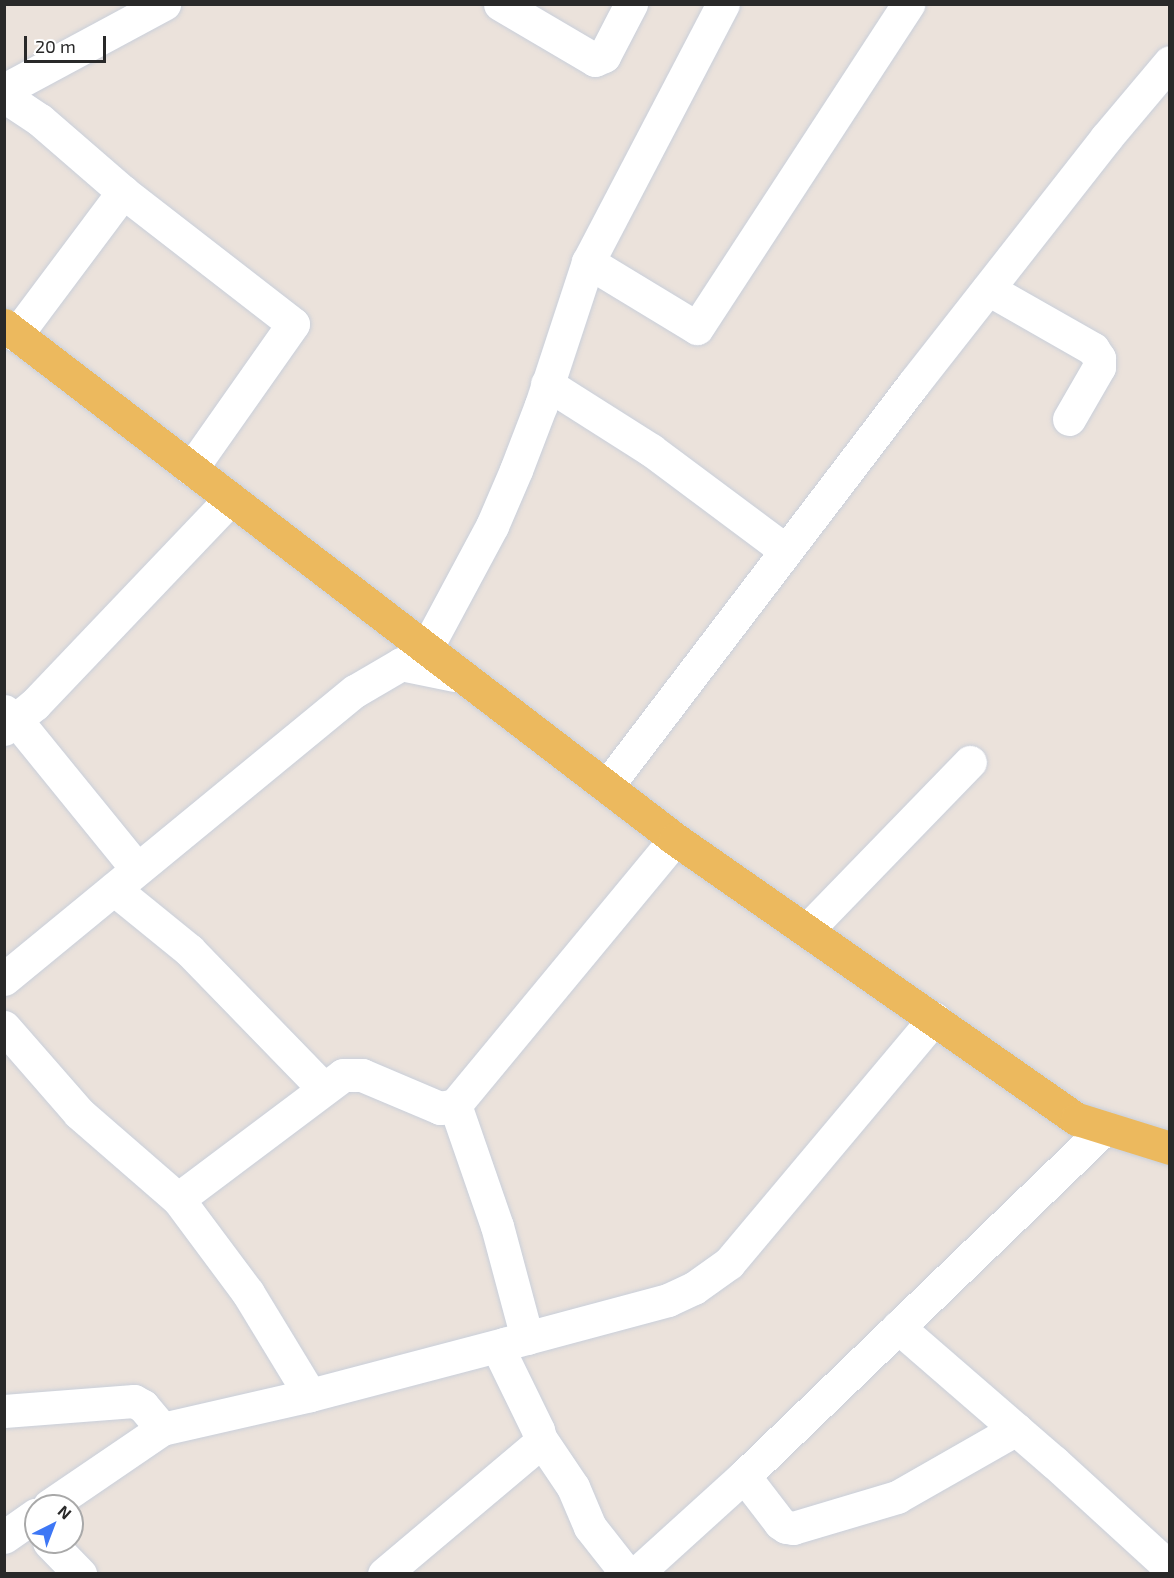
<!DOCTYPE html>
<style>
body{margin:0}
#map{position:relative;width:1174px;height:1578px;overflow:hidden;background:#ebe2db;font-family:"Exo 2",sans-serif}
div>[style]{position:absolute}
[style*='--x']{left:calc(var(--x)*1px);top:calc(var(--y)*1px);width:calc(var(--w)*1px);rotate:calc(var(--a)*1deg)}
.roads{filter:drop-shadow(0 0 2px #c9cfda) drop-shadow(0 0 2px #c9cfda)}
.minor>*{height:33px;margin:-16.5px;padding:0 16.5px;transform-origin:16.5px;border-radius:16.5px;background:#fff}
.major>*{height:33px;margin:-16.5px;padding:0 16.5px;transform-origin:16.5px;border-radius:16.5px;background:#ecb95e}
span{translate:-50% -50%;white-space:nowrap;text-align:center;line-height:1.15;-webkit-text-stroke:4.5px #fff;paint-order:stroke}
.frame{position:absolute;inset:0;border:6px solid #292929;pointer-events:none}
.north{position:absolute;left:24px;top:1494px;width:60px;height:60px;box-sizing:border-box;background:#fff;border:2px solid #a9a9a9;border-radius:50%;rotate:42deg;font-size:16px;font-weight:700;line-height:24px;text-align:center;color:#292929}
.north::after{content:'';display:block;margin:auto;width:21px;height:27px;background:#3e77f5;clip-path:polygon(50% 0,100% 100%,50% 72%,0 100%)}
.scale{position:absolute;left:24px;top:36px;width:82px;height:27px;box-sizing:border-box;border:3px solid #292929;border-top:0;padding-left:8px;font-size:18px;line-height:21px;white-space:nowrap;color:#292929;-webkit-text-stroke:4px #fff;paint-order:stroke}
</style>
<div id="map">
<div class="roads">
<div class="minor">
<i style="--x:500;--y:4;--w:110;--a:30.5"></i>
<i style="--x:595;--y:60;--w:10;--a:-24"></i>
<i style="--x:604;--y:56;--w:59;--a:-62.6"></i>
<i style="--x:4;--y:90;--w:182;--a:-28.3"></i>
<i style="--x:4;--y:96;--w:43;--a:33.7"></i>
<i style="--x:40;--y:120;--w:110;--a:40.9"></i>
<i style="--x:123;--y:192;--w:215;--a:37.8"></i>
<i style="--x:293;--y:324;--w:177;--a:125.1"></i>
<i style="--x:588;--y:262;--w:127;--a:31.2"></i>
<i style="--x:697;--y:328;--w:387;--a:-56.9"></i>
<i style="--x:988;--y:289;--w:121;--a:29.7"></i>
<i style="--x:1093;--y:349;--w:11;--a:56"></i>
<i style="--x:1099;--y:358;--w:9;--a:90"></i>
<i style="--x:1099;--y:367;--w:60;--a:120"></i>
<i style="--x:16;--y:335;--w:179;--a:-53.2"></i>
<i style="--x:547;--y:384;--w:123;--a:32.4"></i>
<i style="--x:651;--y:450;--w:167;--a:36.7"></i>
<i style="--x:426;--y:649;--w:140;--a:-61.8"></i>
<i style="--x:492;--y:526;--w:61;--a:-66.8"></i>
<i style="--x:516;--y:470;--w:70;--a:-69"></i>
<i style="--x:541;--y:405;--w:151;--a:-71.8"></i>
<i style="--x:588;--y:262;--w:291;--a:-62.4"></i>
<i style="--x:4;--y:711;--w:15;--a:37"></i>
<i style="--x:16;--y:720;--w:192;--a:50.9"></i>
<i style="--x:4;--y:729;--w:40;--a:-39"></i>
<i style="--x:35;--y:704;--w:283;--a:-46.4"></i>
<i style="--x:607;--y:786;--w:507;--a:-52.7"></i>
<i style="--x:914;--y:383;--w:311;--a:-51.9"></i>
<i style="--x:1106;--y:138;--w:99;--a:-49.9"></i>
<i style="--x:114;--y:889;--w:97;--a:39.1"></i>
<i style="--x:189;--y:950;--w:192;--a:45.8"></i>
<i style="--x:807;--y:930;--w:234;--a:-45.9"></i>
<i style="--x:4;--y:979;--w:454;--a:-39.4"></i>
<i style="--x:355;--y:691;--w:53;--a:-30.4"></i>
<i style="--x:401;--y:664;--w:55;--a:11.5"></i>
<i style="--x:4;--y:1027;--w:114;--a:48.9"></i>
<i style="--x:79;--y:1113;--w:131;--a:41"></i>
<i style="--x:178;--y:1199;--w:117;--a:53.3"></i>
<i style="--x:248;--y:1293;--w:119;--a:58.7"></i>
<i style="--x:455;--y:1105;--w:128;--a:70.9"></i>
<i style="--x:497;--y:1226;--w:116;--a:75"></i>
<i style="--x:178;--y:1199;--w:206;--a:-36.9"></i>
<i style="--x:343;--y:1075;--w:19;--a:0"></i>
<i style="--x:362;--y:1075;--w:85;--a:22.9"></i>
<i style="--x:440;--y:1108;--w:15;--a:-11"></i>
<i style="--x:455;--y:1105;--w:345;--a:-50.4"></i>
<i style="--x:898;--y:1327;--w:206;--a:40.9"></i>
<i style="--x:1054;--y:1462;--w:157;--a:42.4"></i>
<i style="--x:4;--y:1411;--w:130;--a:-4.4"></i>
<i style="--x:134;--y:1401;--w:10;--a:29"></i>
<i style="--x:143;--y:1406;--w:30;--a:50"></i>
<i style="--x:540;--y:1438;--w:59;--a:56"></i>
<i style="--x:573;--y:1487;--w:43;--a:67"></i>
<i style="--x:590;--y:1527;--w:60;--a:51.8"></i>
<i style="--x:744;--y:1476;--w:59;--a:52.5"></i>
<i style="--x:780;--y:1523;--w:7;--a:34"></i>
<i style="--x:786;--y:1527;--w:7;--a:8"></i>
<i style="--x:793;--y:1528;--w:109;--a:-16.6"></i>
<i style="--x:897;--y:1497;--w:137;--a:-29.7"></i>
<i style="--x:49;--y:1506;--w:137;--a:-34.3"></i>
<i style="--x:162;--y:1429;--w:152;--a:-12.9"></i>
<i style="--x:310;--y:1395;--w:201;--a:-14.7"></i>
<i style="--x:504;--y:1344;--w:170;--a:-15"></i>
<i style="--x:668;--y:1300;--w:29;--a:-25"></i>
<i style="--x:694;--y:1288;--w:43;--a:-35.5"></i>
<i style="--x:729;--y:1263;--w:319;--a:-50"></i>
<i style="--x:4;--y:1537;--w:39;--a:-35"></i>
<i style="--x:49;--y:1542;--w:45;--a:45.9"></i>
<i style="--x:384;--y:1574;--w:200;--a:-40.1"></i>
<i style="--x:537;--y:1445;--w:8;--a:-67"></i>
<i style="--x:540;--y:1438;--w:8;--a:-104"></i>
<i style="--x:538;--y:1430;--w:93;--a:-116"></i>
<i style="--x:636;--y:1574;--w:146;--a:-42.2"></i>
<i style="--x:744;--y:1476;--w:501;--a:-43.95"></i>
</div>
<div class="major">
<i style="--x:4;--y:325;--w:845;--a:37.45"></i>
<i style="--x:675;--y:839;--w:490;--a:34.9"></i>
<i style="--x:1077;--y:1119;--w:97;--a:17.3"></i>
</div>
</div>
<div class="frame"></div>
<div class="north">N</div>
<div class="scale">20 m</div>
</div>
